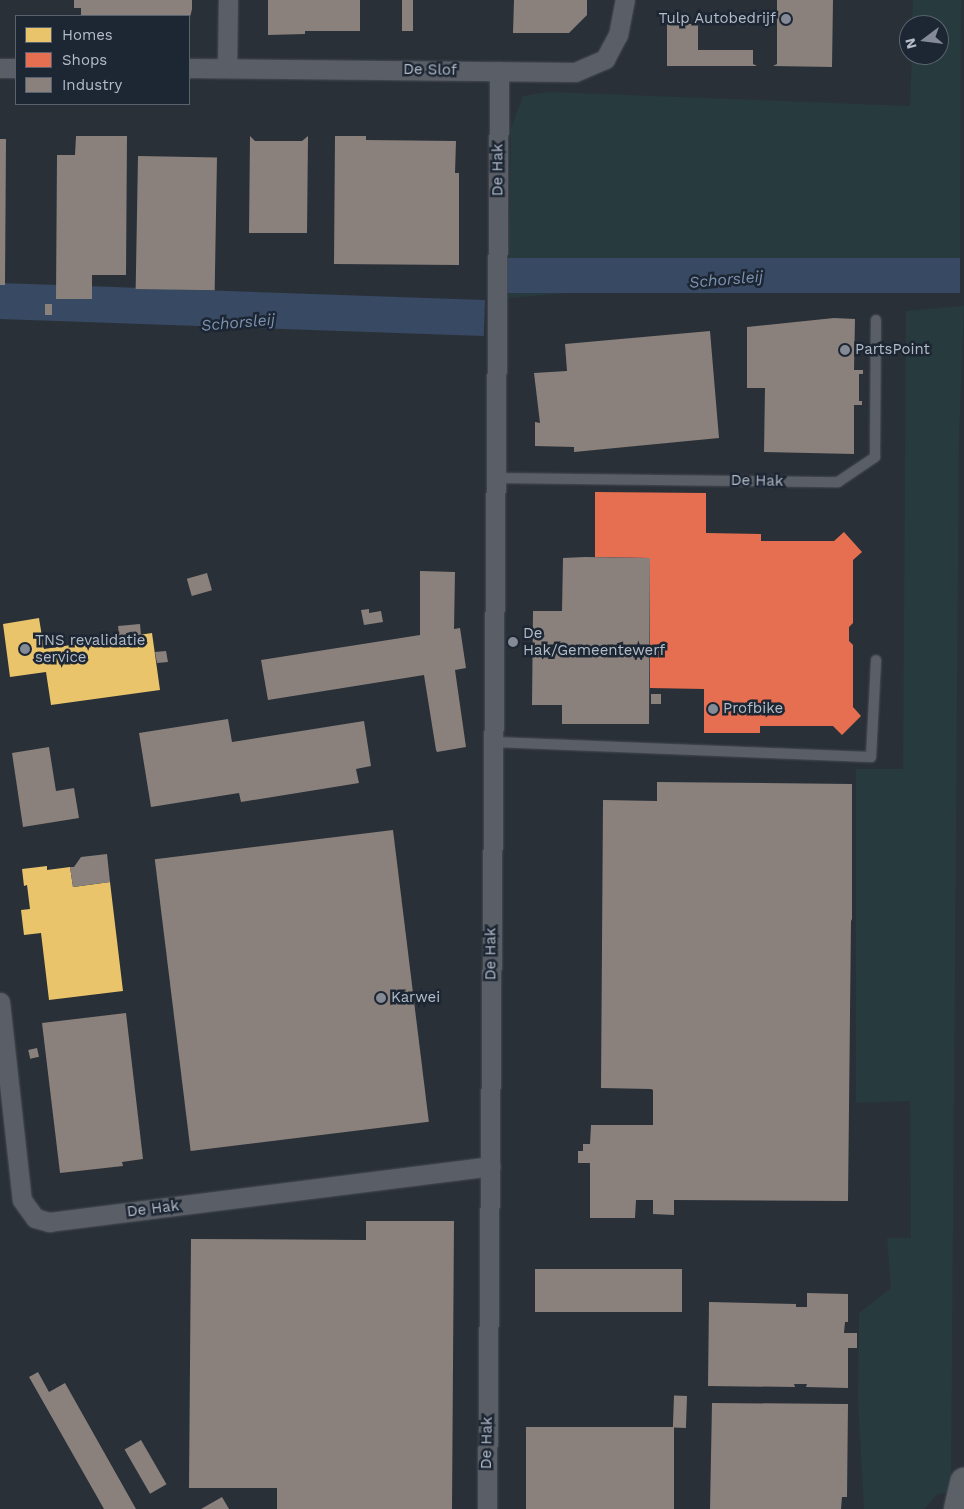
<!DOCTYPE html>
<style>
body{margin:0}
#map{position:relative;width:964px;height:1509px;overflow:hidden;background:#2a3038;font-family:"Work Sans",sans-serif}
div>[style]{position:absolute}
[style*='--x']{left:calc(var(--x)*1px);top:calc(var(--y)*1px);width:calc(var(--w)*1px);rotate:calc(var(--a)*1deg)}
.green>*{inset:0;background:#273a3e}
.water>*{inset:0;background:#384963;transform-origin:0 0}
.homes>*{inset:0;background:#e9c46a}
.shops>*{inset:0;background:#e76f51}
.industry>*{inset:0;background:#8a817c;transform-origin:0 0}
.roads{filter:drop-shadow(0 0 1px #484c53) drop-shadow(0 0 1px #484c53)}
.service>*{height:10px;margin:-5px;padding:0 5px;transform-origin:5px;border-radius:5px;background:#5a5e66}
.minor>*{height:19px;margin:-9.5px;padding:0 9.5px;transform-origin:9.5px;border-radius:9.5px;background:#5a5e66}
.primary>*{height:28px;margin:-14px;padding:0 14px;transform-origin:14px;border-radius:14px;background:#5c6168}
.dots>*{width:14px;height:14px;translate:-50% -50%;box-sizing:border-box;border:2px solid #1d2633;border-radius:50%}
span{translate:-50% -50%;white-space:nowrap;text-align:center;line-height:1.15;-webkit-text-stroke:5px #1d2633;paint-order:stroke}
.poi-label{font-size:15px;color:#b4bcc9}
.right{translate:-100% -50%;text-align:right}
.left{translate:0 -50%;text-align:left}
.street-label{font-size:15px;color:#b4bcc9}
.water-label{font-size:16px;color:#7c92b1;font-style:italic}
.legend{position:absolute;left:15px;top:15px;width:175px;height:90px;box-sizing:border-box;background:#1d2633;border:1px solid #59626f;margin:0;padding:6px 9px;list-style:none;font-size:15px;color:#b4bcc9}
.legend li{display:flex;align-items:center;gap:10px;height:25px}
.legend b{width:25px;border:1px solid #59626f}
.north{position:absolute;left:899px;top:15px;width:50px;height:50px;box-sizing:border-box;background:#1d2633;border:1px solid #59626f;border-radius:50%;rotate:255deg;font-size:14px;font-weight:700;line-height:20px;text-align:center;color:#b4bcc9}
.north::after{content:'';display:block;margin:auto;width:18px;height:22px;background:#848b96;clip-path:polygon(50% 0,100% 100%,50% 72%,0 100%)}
</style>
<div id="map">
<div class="green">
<i style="clip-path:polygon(913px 0,961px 0,960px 258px,509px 298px,511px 128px,523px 96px,549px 92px,910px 106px,912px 55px,939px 55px,939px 25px,912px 25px)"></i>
<i style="clip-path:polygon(964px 306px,959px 436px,951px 1492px,938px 1494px,924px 1509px,864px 1509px,858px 1399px,859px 1313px,891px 1288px,887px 1238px,911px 1238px,910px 1101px,856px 1103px,856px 769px,903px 769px,906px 311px)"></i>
</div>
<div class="water">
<i style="left:960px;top:258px;width:35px;height:453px;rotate:90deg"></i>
<i style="left:485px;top:300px;width:36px;height:487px;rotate:92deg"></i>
</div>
<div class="homes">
<i style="clip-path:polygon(39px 618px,44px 649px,152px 633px,160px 690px,51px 705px,46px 672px,10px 677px,3px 624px)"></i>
<i style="clip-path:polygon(47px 866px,47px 870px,70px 867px,73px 887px,110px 882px,123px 991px,49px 1000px,41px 933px,24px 935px,21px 910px,30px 909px,27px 885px,24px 886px,22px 869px)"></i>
</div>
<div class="shops">
<i style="clip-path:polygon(595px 492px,706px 493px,706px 533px,761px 534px,761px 541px,834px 541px,844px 532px,862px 552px,853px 560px,853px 623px,849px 627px,849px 641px,853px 645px,853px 707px,861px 716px,842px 735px,833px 726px,760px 726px,760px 733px,704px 733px,704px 689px,650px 688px,650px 558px,595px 557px)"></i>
</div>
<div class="industry">
<i style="clip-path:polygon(74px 0,192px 0,192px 9px,189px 21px,189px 16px,81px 16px,81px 8px,74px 8px)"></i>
<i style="clip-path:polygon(268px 0,360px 0,360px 31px,305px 31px,305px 34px,268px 35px)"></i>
<i style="left:402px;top:0;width:11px;height:31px"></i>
<i style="clip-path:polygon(514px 0,587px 0,587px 15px,569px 33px,513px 33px)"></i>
<i style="clip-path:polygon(777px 0,833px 0,832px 67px,773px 66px,777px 64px)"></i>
<i style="clip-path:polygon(667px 18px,669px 24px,698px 24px,698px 50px,753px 50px,753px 64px,757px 66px,667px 66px)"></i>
<i style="clip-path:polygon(76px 136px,127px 136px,126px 275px,92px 275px,92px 299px,56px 299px,57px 155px,75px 155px)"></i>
<i style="clip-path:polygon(250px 136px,255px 141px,302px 141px,308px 136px,307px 233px,249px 233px)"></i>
<i style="clip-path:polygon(335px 136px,366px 136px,366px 140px,456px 141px,455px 173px,459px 173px,459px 265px,334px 264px)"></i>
<i style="clip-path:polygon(0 139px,6px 139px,5px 285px,0 285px)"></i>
<i style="left:138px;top:156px;width:79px;height:133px;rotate:1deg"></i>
<i style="left:45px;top:304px;width:7px;height:11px"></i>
<i style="clip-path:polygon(834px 318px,855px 319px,854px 370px,863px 370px,863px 374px,859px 374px,859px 401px,862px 401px,862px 405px,854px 405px,854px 454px,764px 452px,765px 388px,747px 388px,747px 327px)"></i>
<i style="clip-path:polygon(710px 331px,719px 438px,574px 452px,574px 447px,535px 446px,535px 422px,540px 423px,534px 373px,567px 371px,565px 344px)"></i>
<i style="clip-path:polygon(585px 557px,650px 558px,649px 724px,562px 724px,562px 705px,532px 705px,533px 611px,562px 611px,563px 558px)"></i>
<i style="clip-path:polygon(420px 571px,455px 572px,454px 629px,460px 628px,466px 668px,455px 670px,466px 747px,437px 752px,436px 750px,424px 675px,268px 700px,261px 660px,420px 635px)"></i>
<i style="left:207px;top:573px;width:18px;height:21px;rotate:74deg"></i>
<i style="clip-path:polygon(369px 609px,369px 613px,381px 611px,383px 622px,364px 625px,361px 610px)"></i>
<i style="left:140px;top:624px;width:11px;height:22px;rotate:85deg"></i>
<i style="clip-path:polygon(166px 651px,168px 662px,157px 663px,155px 652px)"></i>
<i style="left:651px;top:694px;width:10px;height:10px"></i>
<i style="clip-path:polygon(228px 719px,232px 742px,364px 721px,371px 766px,356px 769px,359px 783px,241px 802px,239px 793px,151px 807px,139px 733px)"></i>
<i style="clip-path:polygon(49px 747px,56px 791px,74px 788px,79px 818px,23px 827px,12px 753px)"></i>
<i style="clip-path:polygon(657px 782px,852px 784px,852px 919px,851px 921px,848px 1201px,674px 1200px,674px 1215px,653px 1214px,653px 1200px,636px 1200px,635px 1218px,590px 1218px,590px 1163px,578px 1163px,578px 1151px,583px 1151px,583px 1144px,590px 1144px,591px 1125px,653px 1125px,653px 1090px,651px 1089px,601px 1088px,603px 800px,657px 801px)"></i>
<i style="left:393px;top:830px;width:294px;height:240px;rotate:83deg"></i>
<i style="clip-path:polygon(107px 854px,110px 882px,73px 887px,70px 867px,74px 867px,81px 857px)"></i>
<i style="clip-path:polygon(126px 1013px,143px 1159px,122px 1162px,123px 1166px,60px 1173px,42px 1023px)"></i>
<i style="left:37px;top:1048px;width:9px;height:9px;rotate:77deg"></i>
<i style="clip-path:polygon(366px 1221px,454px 1221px,452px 1509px,277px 1509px,277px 1488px,189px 1488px,191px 1239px,366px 1240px)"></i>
<i style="left:682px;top:1269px;width:43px;height:147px;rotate:90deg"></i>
<i style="clip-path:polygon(807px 1293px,848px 1294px,848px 1322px,845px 1322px,844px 1333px,857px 1333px,857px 1348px,848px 1348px,848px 1388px,806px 1387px,807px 1384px,794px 1384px,795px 1387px,708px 1386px,709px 1302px,796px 1304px,796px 1307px,807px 1307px)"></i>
<i style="clip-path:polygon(38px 1372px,49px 1392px,65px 1383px,136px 1509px,104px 1509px,29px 1377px)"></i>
<i style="left:687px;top:1396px;width:32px;height:13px;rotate:92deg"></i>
<i style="clip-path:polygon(712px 1403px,848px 1404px,847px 1497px,842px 1497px,841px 1509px,710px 1509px)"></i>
<i style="left:526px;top:1427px;width:148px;height:82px"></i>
<i style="left:141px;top:1440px;width:51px;height:19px;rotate:60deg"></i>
<i style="clip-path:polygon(222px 1497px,229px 1509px,201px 1509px)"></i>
</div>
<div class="roads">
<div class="service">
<i style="--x:496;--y:478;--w:342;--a:0.7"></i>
<i style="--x:838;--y:482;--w:45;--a:-34"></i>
<i style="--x:875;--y:457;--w:137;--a:-89.6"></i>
<i style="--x:493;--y:742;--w:378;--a:2.3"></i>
<i style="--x:871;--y:757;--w:97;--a:-87"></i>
</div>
<div class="minor">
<i style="--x:0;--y:68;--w:16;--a:0"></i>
<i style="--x:189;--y:68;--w:386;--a:0.6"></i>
<i style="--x:575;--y:72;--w:33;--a:-23"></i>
<i style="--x:605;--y:59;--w:27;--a:-62"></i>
<i style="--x:618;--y:35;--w:36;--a:-79"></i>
<i style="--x:227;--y:68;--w:68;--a:-89.2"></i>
<i style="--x:0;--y:1002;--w:199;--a:83.7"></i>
<i style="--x:22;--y:1200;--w:22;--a:54"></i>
<i style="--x:35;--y:1218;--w:15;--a:16"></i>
<i style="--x:49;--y:1222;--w:445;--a:-7.2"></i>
<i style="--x:487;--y:1509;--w:1438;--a:-89.52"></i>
</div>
<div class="primary">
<i style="--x:958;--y:1509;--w:28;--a:-77"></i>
</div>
</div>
<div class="dots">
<i style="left:786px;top:19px;background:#848b96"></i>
<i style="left:845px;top:350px;background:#848b96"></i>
<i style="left:513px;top:642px;background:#848b96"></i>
<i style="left:25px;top:649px;background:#848b96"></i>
<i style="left:713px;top:709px;background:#848b96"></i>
<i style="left:381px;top:998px;background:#848b96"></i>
</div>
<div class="poi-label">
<span class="right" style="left:776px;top:19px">Tulp Autobedrijf</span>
<span class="left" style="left:855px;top:350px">PartsPoint</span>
<span class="left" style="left:523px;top:642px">De<br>Hak/Gemeentewerf</span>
<span class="left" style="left:35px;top:649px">TNS revalidatie<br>service</span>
<span class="left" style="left:723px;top:709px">Profbike</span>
<span class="left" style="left:391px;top:998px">Karwei</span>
</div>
<div class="street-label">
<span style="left:430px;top:70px;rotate:1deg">De Slof</span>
<span style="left:498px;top:170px;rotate:-90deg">De Hak</span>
<span style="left:757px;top:481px;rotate:1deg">De Hak</span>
<span style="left:491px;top:954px;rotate:-90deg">De Hak</span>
<span style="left:153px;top:1209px;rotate:-7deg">De Hak</span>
<span style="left:487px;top:1443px;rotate:-89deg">De Hak</span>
</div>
<div class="water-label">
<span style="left:726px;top:280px;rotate:-5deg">Schorsleij</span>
<span style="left:238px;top:323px;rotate:-5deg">Schorsleij</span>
</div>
<ul class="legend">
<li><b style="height:14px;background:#e9c46a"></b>Homes</li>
<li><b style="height:14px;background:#e76f51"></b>Shops</li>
<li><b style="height:14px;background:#8a817c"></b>Industry</li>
</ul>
<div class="north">N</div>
</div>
